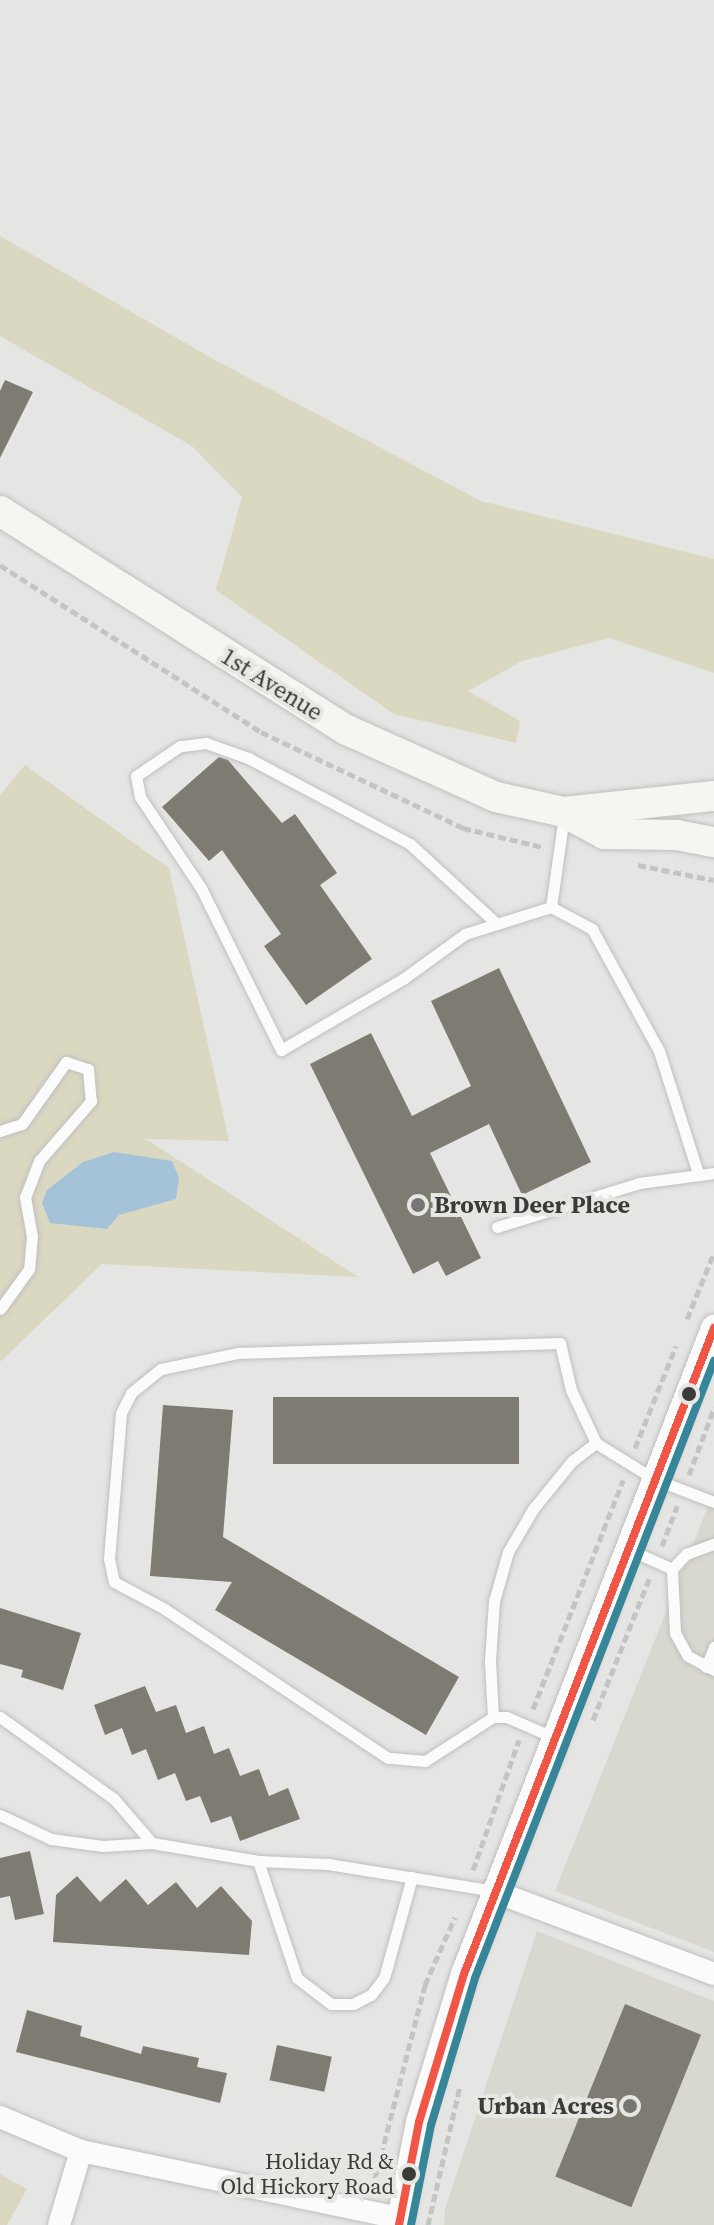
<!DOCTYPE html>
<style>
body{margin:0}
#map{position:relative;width:714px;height:2225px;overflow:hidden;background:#e5e5e3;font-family:"Source Serif 4",serif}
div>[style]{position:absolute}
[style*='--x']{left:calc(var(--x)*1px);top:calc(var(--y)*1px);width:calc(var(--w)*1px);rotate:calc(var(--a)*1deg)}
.built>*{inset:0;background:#d8d8d1}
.green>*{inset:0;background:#dad8c1}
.water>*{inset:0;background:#a4c3d8}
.building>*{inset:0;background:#7e7c72;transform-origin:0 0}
.path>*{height:5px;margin-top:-2.5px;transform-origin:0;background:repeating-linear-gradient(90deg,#c4c4c3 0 8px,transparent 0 12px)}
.roads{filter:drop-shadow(0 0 2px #c0bfbe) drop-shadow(0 0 2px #c0bfbe)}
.service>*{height:11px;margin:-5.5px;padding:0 5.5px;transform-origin:5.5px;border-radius:5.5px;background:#fbfbfb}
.minor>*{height:22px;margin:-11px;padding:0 11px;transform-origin:11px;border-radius:11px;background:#fbfbfb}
.tertiary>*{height:26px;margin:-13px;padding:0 13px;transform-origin:13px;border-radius:13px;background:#fbfbfb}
.secondary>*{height:30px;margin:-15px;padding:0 15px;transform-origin:15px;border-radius:15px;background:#f5f5f1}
.bus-1>*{height:8px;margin:-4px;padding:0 4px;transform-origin:4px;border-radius:4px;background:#f05546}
.bus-2>*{height:8px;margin:-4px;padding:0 4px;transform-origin:4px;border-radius:4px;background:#378599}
.dots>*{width:22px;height:22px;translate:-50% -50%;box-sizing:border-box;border:4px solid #e6e6e2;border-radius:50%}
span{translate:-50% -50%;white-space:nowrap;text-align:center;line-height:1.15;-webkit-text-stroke:8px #e6e6e2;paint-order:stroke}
.bus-label{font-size:22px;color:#3b3b39}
.right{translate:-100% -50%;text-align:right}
.street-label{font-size:24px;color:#3b3b39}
.poi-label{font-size:24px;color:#3b3b39;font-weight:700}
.left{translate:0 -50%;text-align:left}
</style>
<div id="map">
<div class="built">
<i style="clip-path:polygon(714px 1491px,714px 1952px,555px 1891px)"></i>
<i style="clip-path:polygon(537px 1931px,714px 2001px,714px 2225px,444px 2225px,445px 2209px)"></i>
</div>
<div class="green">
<i style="clip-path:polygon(0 236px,213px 359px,481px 501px,714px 559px,714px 673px,609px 638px,522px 661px,468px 691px,520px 721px,516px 743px,394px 714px,216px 590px,242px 497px,192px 446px,0 336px)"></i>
<i style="clip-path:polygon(25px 765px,169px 868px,229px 1141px,146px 1139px,358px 1277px,102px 1264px,0 1362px,0 795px)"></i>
<i style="clip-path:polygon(0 2174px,27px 2189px,7px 2225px,0 2225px)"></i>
</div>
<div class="water">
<i style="clip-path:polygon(114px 1152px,172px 1161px,179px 1178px,176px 1199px,119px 1215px,107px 1229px,50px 1223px,42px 1203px,47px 1190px,83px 1162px)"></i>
</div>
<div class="building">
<i style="clip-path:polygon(5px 380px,33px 392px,0 458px,0 391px)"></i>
<i style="clip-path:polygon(219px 757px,228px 760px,282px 823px,295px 814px,337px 873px,320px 885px,372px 959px,306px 1005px,264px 946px,281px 934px,222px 850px,209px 861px,162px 807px)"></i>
<i style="clip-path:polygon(499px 968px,591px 1162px,522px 1195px,489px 1124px,430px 1153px,481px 1258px,446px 1276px,438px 1261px,413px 1274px,310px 1064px,371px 1033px,412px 1116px,471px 1086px,431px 1001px)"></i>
<i style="left:273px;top:1397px;width:246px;height:67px"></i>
<i style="clip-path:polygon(163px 1405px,233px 1410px,223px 1537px,459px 1677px,426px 1735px,215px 1610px,232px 1582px,150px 1576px)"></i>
<i style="clip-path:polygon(0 1608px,81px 1633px,63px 1690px,21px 1677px,23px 1670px,0 1664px)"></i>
<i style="clip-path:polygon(145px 1686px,156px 1712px,176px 1705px,186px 1733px,204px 1726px,214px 1754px,229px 1748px,240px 1776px,259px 1769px,269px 1796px,288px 1788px,300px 1819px,240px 1841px,231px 1816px,211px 1823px,200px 1796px,186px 1801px,175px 1773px,158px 1780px,146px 1749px,132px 1755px,122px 1728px,105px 1735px,94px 1705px)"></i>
<i style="clip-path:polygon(30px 1851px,44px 1914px,15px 1920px,10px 1896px,0 1898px,0 1858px)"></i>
<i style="clip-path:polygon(77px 1876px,100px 1902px,126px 1879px,148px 1905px,176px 1882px,197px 1908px,221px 1886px,252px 1921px,249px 1955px,53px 1942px,56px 1895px)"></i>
<i style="left:625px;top:2004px;width:82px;height:186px;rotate:22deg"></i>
<i style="clip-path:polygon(27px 2010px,82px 2026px,80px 2036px,141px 2054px,143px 2046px,199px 2058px,197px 2067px,227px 2073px,220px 2103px,16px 2052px)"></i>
<i style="left:277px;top:2045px;width:56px;height:36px;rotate:12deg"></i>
</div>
<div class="path">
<i style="--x:0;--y:565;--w:310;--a:32.6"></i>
<i style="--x:261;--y:732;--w:224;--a:25.4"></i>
<i style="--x:463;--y:828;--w:81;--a:13.5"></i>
<i style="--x:638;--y:865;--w:77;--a:11.2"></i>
<i style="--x:687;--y:1319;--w:71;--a:-67.8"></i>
<i style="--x:635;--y:1448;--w:110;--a:-68.1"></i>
<i style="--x:689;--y:1475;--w:72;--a:-69.5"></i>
<i style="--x:662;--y:1546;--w:43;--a:-69.4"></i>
<i style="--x:533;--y:1709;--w:246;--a:-68.5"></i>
<i style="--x:593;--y:1720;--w:154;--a:-68.3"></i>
<i style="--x:473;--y:1870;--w:138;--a:-70.5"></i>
<i style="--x:372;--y:2190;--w:212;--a:-75.5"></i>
<i style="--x:425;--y:1985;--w:74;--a:-66.2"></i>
<i style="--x:428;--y:2225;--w:143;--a:-77"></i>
</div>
<div class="roads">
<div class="service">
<i style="--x:551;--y:907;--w:92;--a:-81.9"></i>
<i style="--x:497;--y:924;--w:118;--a:-137.4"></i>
<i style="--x:410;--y:844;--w:183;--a:-152"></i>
<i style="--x:248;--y:758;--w:45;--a:-160.3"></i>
<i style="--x:206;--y:743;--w:26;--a:173"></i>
<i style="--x:180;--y:746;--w:53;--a:145.7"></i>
<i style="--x:136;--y:776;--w:21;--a:79"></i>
<i style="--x:140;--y:797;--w:110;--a:56.2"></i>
<i style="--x:201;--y:888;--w:181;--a:63.7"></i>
<i style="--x:281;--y:1050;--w:141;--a:-30.2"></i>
<i style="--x:403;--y:979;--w:77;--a:-36"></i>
<i style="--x:465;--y:934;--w:90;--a:-17.4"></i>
<i style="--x:551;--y:907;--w:47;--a:28.2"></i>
<i style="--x:592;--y:929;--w:139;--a:61.2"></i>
<i style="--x:659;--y:1051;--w:128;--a:72.3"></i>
<i style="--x:0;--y:1131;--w:23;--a:-18"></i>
<i style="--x:22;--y:1124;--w:76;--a:-54.6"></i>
<i style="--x:66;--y:1062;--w:23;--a:18"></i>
<i style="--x:88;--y:1069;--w:32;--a:85"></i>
<i style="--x:91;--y:1101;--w:79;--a:130.9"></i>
<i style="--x:39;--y:1161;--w:39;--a:111"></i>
<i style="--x:25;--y:1197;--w:40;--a:80"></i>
<i style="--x:32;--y:1236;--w:33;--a:95"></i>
<i style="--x:29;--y:1269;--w:49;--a:125.9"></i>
<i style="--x:497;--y:1227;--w:149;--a:-17.2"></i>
<i style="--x:639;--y:1183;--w:76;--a:-7.6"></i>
<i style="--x:628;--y:1549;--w:48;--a:24.4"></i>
<i style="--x:672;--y:1569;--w:64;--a:87.3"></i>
<i style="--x:675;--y:1633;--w:26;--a:61"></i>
<i style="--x:688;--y:1656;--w:30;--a:28"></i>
<i style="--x:672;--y:1569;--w:21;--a:-47"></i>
<i style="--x:686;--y:1554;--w:30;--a:-20"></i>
<i style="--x:706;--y:1667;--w:22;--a:-68"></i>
<i style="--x:0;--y:1717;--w:140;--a:35.7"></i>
<i style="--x:114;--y:1799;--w:58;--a:49.2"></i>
<i style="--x:493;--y:1717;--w:56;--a:-93.1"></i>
<i style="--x:490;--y:1661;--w:60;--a:-86.2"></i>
<i style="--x:494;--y:1601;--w:51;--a:-74.1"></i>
<i style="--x:508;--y:1552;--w:50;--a:-59.8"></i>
<i style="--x:533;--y:1509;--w:62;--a:-50.9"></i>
<i style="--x:572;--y:1461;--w:30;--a:-37"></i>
<i style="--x:555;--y:1738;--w:52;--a:-156.4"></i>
<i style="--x:507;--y:1717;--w:14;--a:180"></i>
<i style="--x:493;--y:1717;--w:81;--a:147.1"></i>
<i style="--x:425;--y:1761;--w:37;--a:-175"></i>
<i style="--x:388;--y:1758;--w:270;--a:-146.3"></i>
<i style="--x:163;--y:1608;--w:55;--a:-152"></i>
<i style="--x:114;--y:1582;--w:24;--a:-102"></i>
<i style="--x:109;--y:1559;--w:146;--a:-85.3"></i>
<i style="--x:121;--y:1413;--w:22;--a:-63"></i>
<i style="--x:131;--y:1393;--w:38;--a:-39"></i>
<i style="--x:161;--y:1369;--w:79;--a:-11.7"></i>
<i style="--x:238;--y:1353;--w:322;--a:-1.8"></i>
<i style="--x:560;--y:1343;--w:48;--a:76.8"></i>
<i style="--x:571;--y:1390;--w:59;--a:64.7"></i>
<i style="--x:596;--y:1443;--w:68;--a:31.8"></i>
<i style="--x:654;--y:1479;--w:64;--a:21"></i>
<i style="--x:0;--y:1815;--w:56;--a:25.2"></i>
<i style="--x:51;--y:1839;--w:52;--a:7.7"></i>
<i style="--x:103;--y:1846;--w:49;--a:-3.5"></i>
<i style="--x:152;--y:1843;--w:108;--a:9.6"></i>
<i style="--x:258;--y:1861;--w:70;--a:2.5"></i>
<i style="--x:328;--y:1864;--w:169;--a:9.2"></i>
<i style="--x:258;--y:1861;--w:123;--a:71.6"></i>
<i style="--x:297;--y:1978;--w:43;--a:37.4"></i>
<i style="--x:331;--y:2004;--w:22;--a:0"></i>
<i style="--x:353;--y:2004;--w:20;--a:-27"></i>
<i style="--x:371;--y:1995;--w:21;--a:-53"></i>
<i style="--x:384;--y:1978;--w:105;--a:-74.5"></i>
</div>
<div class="minor">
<i style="--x:496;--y:1892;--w:233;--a:20.6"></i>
<i style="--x:0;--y:2117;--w:88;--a:22.8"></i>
<i style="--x:81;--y:2151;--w:326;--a:11.9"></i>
<i style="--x:59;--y:2225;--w:77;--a:-73.4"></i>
</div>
<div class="tertiary">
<i style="--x:399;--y:2225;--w:105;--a:-79"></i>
<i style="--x:419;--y:2122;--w:155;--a:-73.1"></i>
<i style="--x:464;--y:1974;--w:693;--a:-68.84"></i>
</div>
<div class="secondary">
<i style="--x:0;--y:511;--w:410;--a:32.3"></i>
<i style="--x:347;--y:730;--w:163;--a:24.2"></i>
<i style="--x:496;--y:797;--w:70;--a:12.4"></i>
<i style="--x:564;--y:812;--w:151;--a:-6.1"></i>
<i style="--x:564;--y:812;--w:46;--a:28.8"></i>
<i style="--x:604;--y:834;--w:73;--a:0.8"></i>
<i style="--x:677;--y:835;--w:38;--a:11"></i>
</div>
</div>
<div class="bus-1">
<i style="--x:399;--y:2225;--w:105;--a:-79"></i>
<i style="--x:419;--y:2122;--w:155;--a:-73.1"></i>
<i style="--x:464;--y:1974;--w:693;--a:-68.84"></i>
</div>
<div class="bus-2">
<i style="--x:411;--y:2225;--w:102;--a:-78.7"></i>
<i style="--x:431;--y:2125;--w:153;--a:-73.3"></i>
<i style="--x:475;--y:1978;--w:662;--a:-68.83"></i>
</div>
<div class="dots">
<i style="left:418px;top:1205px;background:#767674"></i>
<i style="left:689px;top:1394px;background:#3b3b39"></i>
<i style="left:630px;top:2106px;background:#767674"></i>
<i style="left:409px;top:2174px;background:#3b3b39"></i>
</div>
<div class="bus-label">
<span class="right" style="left:394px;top:2174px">Holiday Rd &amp;<br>Old Hickory Road</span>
</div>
<div class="street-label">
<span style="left:272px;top:684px;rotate:32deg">1st Avenue</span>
</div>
<div class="poi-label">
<span class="left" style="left:434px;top:1205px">Brown Deer Place</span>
<span class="right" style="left:614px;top:2106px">Urban Acres</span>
</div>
</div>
